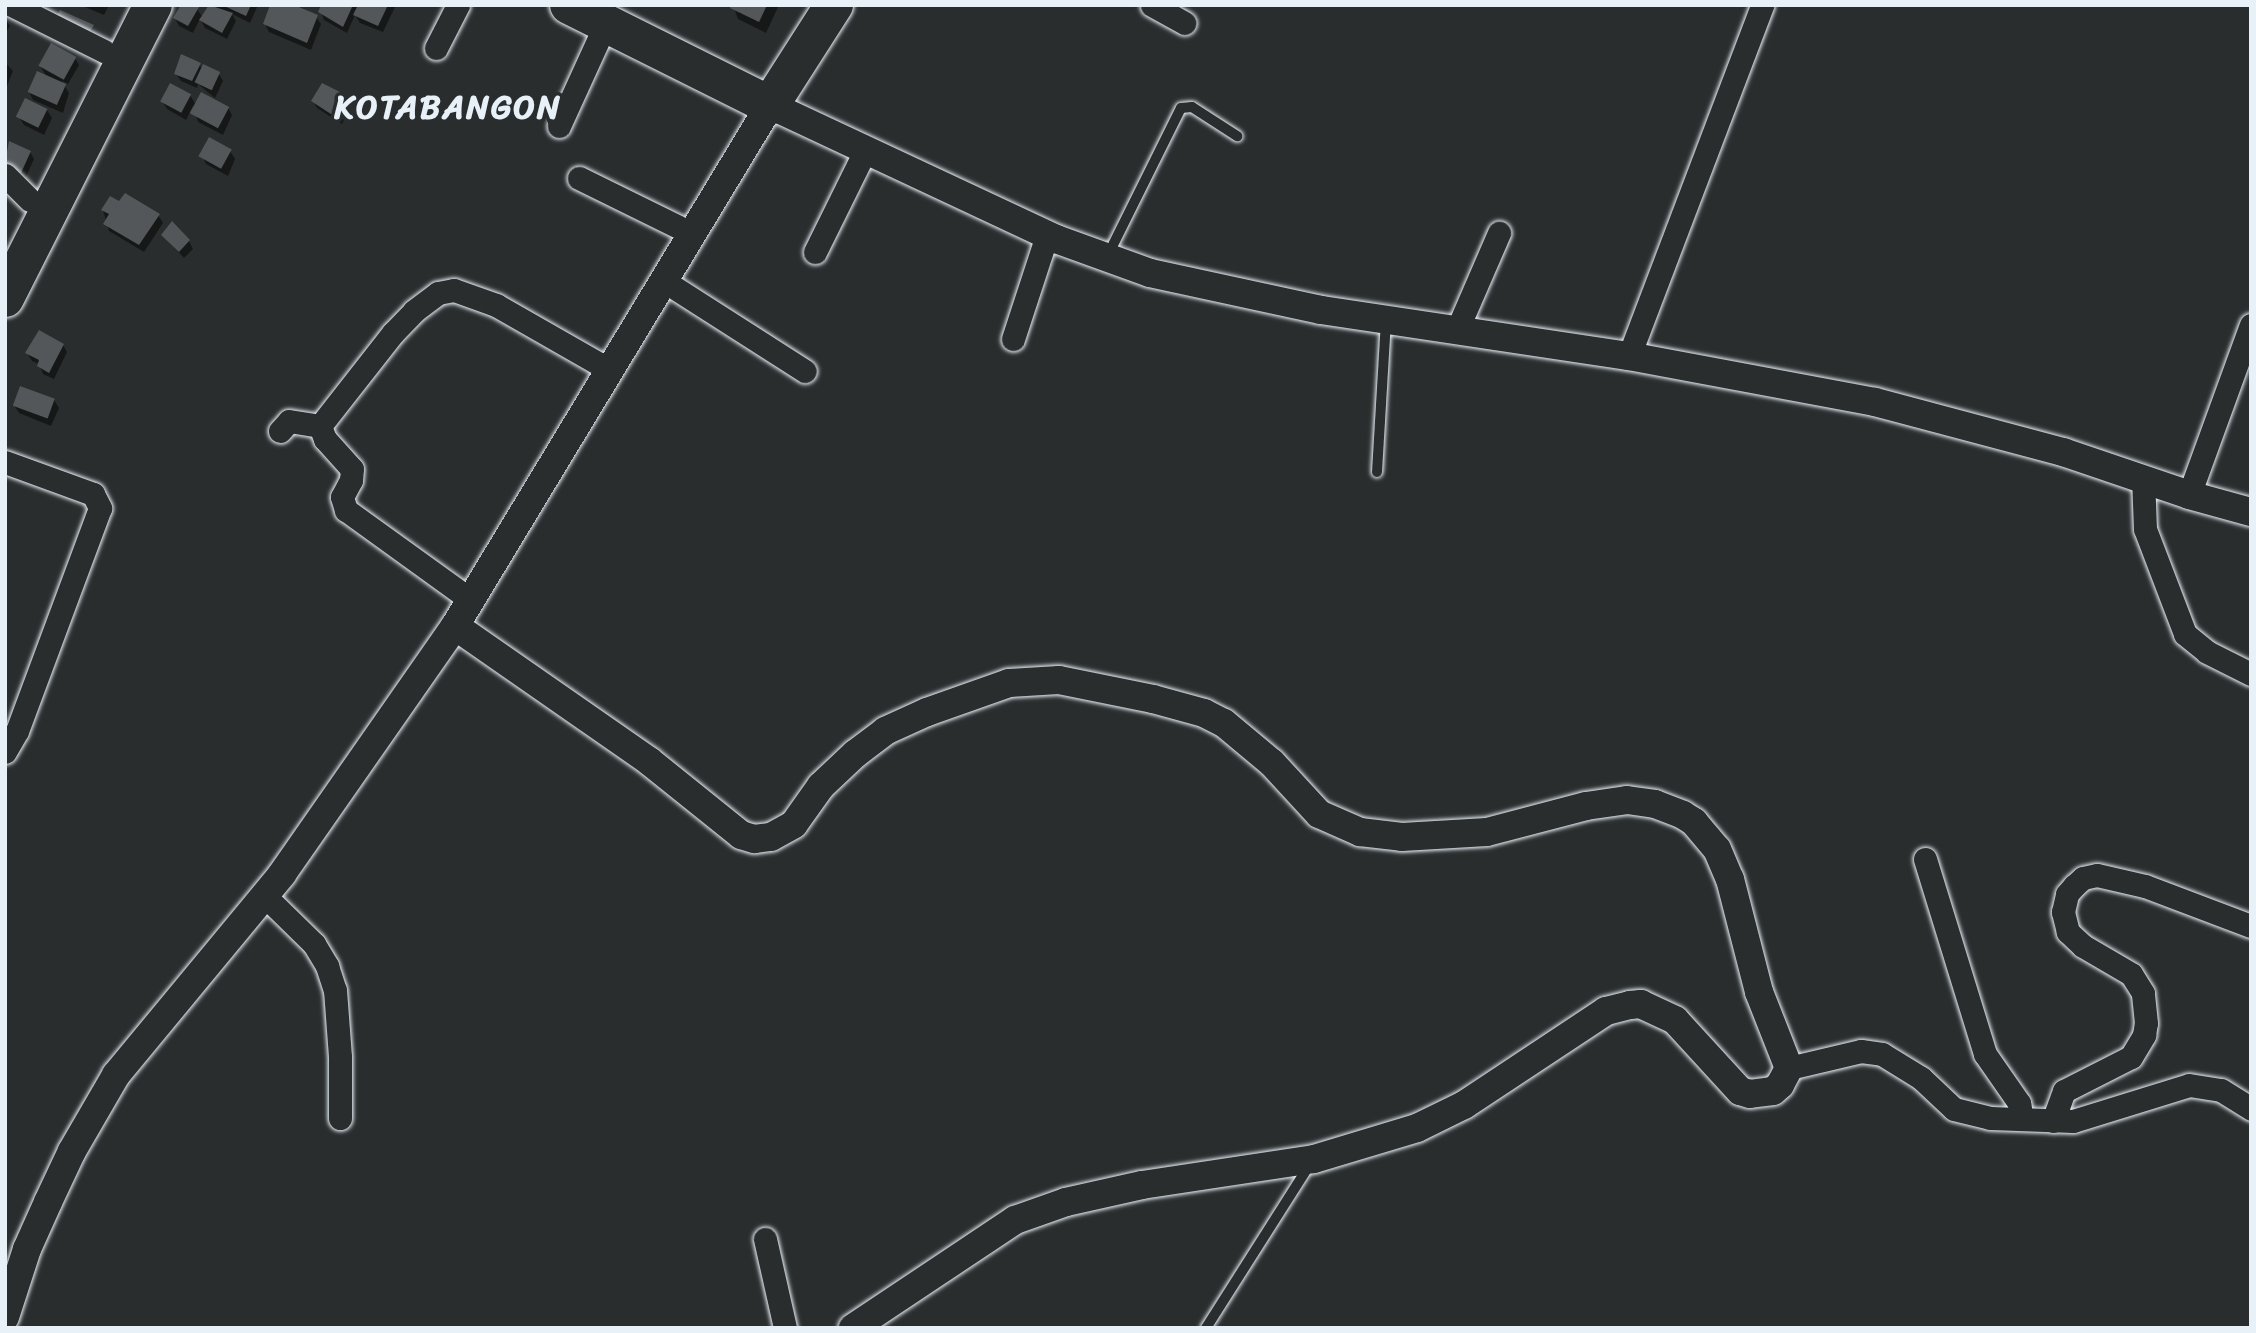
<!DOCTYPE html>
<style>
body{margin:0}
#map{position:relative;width:2256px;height:1333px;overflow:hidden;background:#2a2d2e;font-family:Sriracha,sans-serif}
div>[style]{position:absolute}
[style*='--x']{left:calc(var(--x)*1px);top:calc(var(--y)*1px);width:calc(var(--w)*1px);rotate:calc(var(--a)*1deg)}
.shadow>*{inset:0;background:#0007}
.building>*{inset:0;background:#535759;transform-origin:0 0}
.roads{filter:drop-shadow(0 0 2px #e8f1f8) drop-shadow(0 0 2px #e8f1f8)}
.service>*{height:10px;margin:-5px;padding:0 5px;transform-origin:5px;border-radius:5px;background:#2a2d2e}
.minor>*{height:23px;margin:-11.5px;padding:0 11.5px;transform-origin:11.5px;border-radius:11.5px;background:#2a2d2e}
.tertiary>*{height:28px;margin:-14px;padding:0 14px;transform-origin:14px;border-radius:14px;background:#2a2d2e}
.trunk>*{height:38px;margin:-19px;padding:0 19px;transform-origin:19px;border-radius:19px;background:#2a2d2e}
span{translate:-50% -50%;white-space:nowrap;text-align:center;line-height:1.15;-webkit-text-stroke:7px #2a2d2e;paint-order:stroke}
.district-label{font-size:33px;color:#e8f1f8;font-weight:700;letter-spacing:2px}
.frame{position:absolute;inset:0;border:7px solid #e8f1f8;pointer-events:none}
</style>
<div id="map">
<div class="shadow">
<i style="clip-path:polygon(80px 5px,109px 5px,104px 15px)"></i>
<i style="clip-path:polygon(183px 5px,197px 9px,203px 18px,211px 5px,258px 5px,250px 23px,232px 14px,236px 21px,227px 39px,205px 28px,200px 19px,193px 33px,179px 26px,175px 18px)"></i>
<i style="clip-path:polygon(319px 5px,396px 5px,383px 32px,360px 23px,355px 15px,347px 33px,324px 20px)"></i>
<i style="clip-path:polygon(733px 5px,779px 5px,766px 33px,738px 19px)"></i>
<i style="clip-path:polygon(316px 17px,321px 24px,311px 50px,269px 32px,265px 24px)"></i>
<i style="clip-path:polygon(5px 19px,10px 26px,5px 34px)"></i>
<i style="clip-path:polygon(75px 58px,79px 65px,68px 84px,62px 81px,69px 93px,63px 113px,33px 100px,29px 92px,47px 77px,40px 66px)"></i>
<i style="clip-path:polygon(5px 62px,13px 71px,7px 86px,5px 85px)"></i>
<i style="clip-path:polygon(199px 64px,202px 69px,219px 74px,223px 81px,215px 98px,198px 84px,197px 88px,181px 81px,176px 74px)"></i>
<i style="clip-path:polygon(202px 94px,228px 108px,232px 115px,223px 135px,198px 122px,193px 106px,186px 120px,167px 109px,162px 101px,190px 95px,196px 105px)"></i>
<i style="clip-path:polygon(347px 97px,351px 104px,342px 124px,317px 108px,313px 101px)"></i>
<i style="clip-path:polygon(47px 110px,52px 118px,44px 135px,24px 125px,19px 117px)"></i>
<i style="clip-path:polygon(10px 144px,30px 152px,34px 159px,25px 179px,5px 164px)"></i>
<i style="clip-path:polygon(230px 151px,235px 159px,228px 176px,206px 164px,202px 156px)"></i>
<i style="clip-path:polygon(103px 210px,158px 215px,163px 223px,144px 252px,109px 231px)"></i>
<i style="clip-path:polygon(163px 235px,189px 241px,193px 249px,184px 258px)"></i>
<i style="clip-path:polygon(63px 345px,67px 352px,54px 379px,43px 374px,39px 364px,32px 361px,27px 353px)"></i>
<i style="clip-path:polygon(54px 400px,59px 408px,51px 426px,19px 413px,14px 405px)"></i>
</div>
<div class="building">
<i style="clip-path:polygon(181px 5px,199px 7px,188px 26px,173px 18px)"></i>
<i style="clip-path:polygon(209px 5px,233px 13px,222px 33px,199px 20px)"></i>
<i style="clip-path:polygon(222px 5px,251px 5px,246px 16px)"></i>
<i style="clip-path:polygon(270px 5px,294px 5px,318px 15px,307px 43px,263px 24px)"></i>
<i style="clip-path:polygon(321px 5px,353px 5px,343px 27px,318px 12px)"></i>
<i style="clip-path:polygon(358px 5px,388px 5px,378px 26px,353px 15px)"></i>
<i style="clip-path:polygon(731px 5px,767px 5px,759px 22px,730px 8px)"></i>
<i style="clip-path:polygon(60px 10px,94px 25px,85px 40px,52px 24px)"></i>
<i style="left:51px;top:43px;width:29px;height:26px;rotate:29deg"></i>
<i style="clip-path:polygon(181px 54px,201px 63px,192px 81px,174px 74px)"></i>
<i style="left:203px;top:64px;width:19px;height:20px;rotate:25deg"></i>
<i style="left:37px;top:71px;width:32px;height:23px;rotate:24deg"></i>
<i style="left:170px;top:83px;width:24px;height:21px;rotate:28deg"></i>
<i style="clip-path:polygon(322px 83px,348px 96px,337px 118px,311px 101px)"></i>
<i style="left:201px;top:92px;width:32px;height:24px;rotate:28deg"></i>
<i style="left:25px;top:98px;width:25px;height:21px;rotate:26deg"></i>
<i style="left:209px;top:137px;width:26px;height:22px;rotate:29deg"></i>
<i style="clip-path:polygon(9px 141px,31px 151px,21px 173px,5px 163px)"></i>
<i style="clip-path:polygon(125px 193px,160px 214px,139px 245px,103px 224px,109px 214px,101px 210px,110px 196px,119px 201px)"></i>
<i style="clip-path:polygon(172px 221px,190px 240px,179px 252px,161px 235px)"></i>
<i style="clip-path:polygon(39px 330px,64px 344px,49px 373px,37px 366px,39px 360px,25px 353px)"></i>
<i style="left:20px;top:386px;width:37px;height:21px;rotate:20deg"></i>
</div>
<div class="roads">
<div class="service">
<i style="--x:1107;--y:257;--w:166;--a:-63.6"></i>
<i style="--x:1181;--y:108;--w:11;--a:-5"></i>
<i style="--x:1192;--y:107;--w:54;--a:32.8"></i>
<i style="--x:1377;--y:472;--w:150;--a:-86.6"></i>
<i style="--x:1206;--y:1328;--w:194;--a:-57.6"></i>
</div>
<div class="minor">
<i style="--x:12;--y:5;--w:103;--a:26.6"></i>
<i style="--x:1152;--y:5;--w:37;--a:29"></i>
<i style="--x:436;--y:48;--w:48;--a:-62.9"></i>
<i style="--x:559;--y:126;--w:113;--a:-65.5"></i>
<i style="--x:5;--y:175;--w:35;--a:45"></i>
<i style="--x:579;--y:178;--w:127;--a:26.2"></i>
<i style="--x:815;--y:252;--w:115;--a:-63.7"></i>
<i style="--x:664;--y:281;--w:167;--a:32.6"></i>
<i style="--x:1457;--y:330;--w:106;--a:-66.6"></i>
<i style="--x:1013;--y:339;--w:109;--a:-71.9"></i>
<i style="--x:1629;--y:356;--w:375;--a:-69.2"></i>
<i style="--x:320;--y:426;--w:118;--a:-51.9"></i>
<i style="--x:393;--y:333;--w:30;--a:-46"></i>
<i style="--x:414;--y:311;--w:30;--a:-37"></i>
<i style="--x:438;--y:293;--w:16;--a:-11"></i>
<i style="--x:454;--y:290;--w:45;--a:19.7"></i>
<i style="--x:496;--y:305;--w:131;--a:29.7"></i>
<i style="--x:320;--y:426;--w:14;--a:69"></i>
<i style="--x:325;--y:439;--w:40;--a:48"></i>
<i style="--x:352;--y:469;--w:11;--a:95"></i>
<i style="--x:351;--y:480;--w:19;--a:118"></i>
<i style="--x:342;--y:497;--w:14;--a:73"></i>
<i style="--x:346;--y:510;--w:155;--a:35.8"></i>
<i style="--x:280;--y:431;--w:13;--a:-48"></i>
<i style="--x:289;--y:421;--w:31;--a:9"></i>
<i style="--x:5;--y:462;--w:94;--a:20"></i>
<i style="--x:93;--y:494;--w:16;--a:63"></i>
<i style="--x:100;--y:508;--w:238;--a:110.4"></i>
<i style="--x:17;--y:731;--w:24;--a:120"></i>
<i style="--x:2143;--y:477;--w:52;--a:87.8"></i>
<i style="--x:2145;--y:529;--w:112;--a:69.1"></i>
<i style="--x:2185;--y:634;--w:28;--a:39"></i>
<i style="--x:2207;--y:652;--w:49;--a:26.6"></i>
<i style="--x:2189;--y:495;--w:181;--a:-70"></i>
<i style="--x:1925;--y:859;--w:204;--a:72.9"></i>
<i style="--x:1985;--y:1054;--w:60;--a:55.2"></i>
<i style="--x:2019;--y:1103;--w:15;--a:79"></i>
<i style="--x:265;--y:896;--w:69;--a:44.4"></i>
<i style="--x:314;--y:944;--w:26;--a:59"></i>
<i style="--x:327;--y:966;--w:25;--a:72"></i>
<i style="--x:335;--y:990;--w:67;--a:85.7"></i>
<i style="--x:340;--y:1057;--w:61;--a:90"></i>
<i style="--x:1789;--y:1068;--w:74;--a:-13.3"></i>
<i style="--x:1861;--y:1051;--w:21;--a:8"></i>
<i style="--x:1882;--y:1054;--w:46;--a:31.6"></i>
<i style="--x:1921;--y:1078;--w:45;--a:43.2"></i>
<i style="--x:1954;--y:1109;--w:37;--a:14"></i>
<i style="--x:1990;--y:1118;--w:83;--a:2.1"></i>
<i style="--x:2073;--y:1121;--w:121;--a:-17.2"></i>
<i style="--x:2189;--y:1085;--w:32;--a:9"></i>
<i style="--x:2221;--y:1090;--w:36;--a:32"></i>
<i style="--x:2053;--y:1121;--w:32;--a:-70"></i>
<i style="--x:2064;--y:1091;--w:75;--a:-26.9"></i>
<i style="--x:2131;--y:1057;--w:26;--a:-59"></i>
<i style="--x:2144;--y:1035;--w:12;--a:-81"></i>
<i style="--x:2146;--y:1023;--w:30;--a:-96"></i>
<i style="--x:2143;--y:993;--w:22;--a:-122"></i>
<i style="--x:2131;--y:974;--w:56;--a:-149.7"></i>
<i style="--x:2083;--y:946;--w:21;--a:-137"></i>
<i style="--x:2068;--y:932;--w:21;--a:-104"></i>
<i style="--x:2063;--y:912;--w:18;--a:-77"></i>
<i style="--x:2067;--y:894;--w:11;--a:-49"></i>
<i style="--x:2074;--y:886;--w:12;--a:-42"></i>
<i style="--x:2083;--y:878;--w:14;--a:-12"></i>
<i style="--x:2097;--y:875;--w:49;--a:12.9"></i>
<i style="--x:2145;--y:886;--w:113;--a:20.7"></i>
<i style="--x:765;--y:1239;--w:91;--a:77.3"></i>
</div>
<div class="tertiary">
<i style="--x:455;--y:626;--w:609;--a:-58.84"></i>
<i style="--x:770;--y:105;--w:316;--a:25.1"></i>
<i style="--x:1056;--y:239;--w:100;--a:19.9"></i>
<i style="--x:1150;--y:273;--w:175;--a:12.2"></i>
<i style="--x:1321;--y:310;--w:311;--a:8.5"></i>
<i style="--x:1629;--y:356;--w:250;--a:10.6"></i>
<i style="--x:1875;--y:402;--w:195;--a:14.9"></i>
<i style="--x:2063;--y:452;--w:133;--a:18.8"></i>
<i style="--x:2189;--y:495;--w:64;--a:15.3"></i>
<i style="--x:5;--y:1317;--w:71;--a:-72.1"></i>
<i style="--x:27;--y:1249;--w:51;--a:-65.9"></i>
<i style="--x:48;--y:1202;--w:56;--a:-64.8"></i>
<i style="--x:72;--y:1151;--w:88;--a:-59.9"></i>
<i style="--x:116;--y:1075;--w:261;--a:-50.4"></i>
<i style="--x:282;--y:874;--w:302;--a:-55.1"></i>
<i style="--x:455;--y:626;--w:236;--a:34.8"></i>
<i style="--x:649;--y:761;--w:118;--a:38.8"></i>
<i style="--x:741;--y:835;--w:14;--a:17"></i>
<i style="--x:754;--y:839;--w:17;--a:-7"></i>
<i style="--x:771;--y:837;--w:26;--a:-29"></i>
<i style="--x:794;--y:824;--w:47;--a:-54.6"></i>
<i style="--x:821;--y:786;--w:47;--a:-43.3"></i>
<i style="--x:855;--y:754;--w:38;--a:-37"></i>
<i style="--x:885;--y:731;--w:46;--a:-24.3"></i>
<i style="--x:927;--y:712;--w:87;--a:-19.5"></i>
<i style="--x:1009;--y:683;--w:50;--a:-3.4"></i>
<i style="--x:1059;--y:680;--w:96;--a:11.4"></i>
<i style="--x:1153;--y:699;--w:53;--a:15.4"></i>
<i style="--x:1204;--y:713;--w:22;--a:27"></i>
<i style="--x:1224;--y:723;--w:62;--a:39.8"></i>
<i style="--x:1272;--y:763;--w:69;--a:47.3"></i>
<i style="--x:1319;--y:814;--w:45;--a:23.7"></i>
<i style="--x:1360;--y:832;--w:42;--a:6.8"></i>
<i style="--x:1402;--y:837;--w:85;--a:-3.4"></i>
<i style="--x:1487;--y:832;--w:102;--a:-14.7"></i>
<i style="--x:1586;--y:806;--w:41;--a:-8.3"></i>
<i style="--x:1627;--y:800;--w:28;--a:8"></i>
<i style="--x:1655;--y:804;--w:30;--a:21"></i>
<i style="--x:1683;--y:815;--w:13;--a:32"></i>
<i style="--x:1694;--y:822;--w:35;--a:50"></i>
<i style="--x:1717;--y:849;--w:33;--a:67"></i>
<i style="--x:1730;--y:879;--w:117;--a:75.6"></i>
<i style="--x:1759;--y:992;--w:82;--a:68.5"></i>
<i style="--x:1789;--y:1068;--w:19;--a:118"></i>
<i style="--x:1780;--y:1085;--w:9;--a:139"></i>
<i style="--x:1773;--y:1091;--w:23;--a:173"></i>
<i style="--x:1750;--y:1094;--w:10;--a:-163"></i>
<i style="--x:1740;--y:1091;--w:96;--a:-132.5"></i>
<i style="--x:1675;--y:1020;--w:38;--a:-155"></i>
<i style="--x:1641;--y:1004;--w:11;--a:175"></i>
<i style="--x:1630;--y:1005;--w:25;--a:166"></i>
<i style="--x:1606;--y:1011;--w:170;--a:146.5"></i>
<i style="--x:1464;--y:1105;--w:52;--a:153.9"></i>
<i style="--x:1417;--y:1128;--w:108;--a:163.2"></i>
<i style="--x:1314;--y:1159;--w:174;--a:171.4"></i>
<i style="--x:1142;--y:1185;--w:78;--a:167.4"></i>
<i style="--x:1066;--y:1202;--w:54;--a:160.6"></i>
<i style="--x:1015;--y:1220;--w:195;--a:146.3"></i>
</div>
<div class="trunk">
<i style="--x:569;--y:5;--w:225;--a:26.5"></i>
<i style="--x:770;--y:105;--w:119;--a:-57.4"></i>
<i style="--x:5;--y:298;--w:328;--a:-63.2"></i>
</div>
</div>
<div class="district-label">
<span style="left:448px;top:108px">KOTABANGON</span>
</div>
<div class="frame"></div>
</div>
